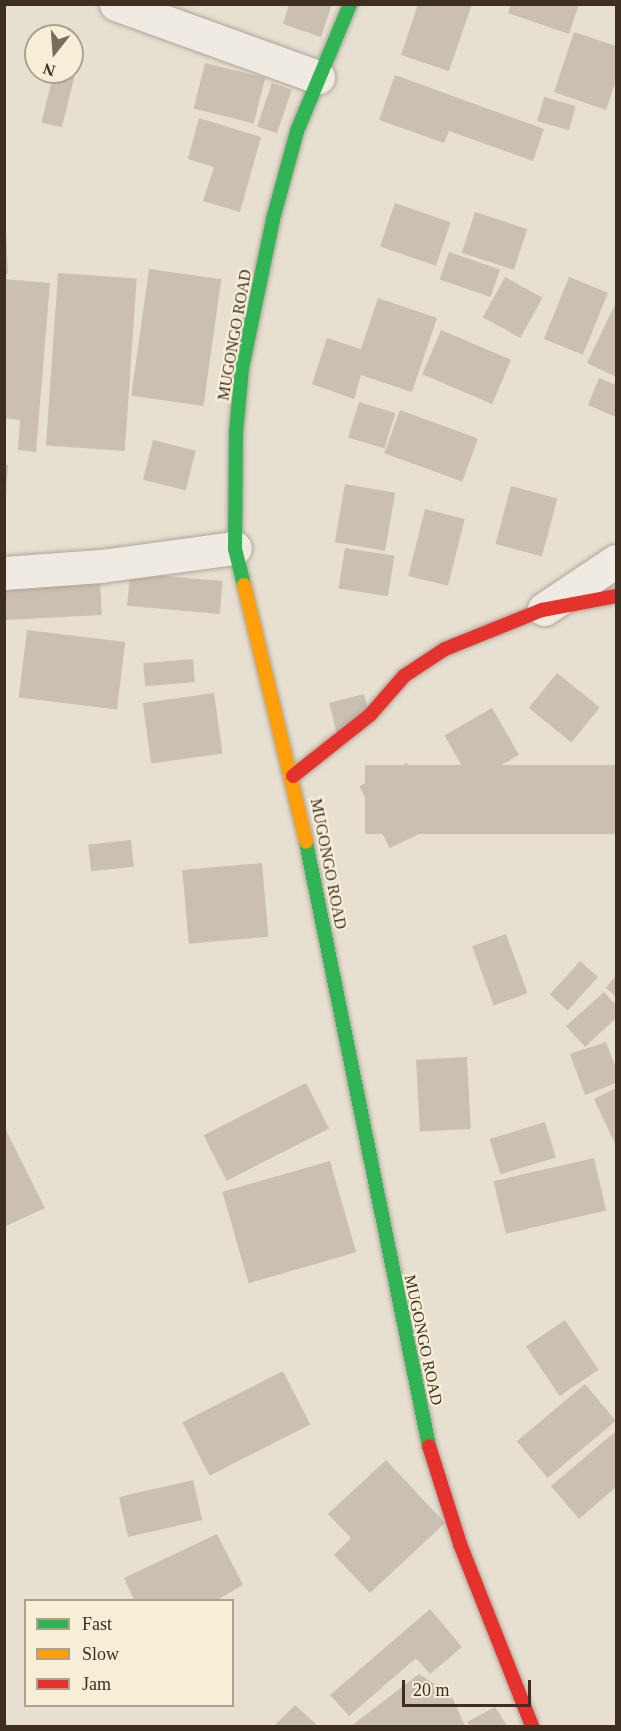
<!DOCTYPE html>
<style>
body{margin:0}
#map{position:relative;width:621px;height:1731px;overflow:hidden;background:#e7e0d1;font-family:"Times New Roman",serif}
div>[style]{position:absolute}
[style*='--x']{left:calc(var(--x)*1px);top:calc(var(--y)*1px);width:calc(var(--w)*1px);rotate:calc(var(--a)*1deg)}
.building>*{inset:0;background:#cbbfb2;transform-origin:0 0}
.roads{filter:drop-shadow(0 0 2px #ada599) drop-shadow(0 0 2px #ada599)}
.street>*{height:33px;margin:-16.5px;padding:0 16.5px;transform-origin:16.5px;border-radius:16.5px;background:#efebe3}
.fast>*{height:14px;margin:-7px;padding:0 7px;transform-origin:7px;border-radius:7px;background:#30b455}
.slow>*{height:14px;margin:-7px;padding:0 7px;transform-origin:7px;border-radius:7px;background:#ff9f0a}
.jam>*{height:14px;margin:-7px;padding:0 7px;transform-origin:7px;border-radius:7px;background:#e5322d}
span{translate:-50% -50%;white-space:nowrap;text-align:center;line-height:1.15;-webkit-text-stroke:4.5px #f7eed8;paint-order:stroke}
.street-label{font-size:16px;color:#3d2e20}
.frame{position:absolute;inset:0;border:6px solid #3d2e20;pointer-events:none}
.legend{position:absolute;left:24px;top:1599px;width:210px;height:108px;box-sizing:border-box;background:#f7eed8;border:2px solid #ada18e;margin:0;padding:8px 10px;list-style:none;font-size:18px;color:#3d2e20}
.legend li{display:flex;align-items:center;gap:12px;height:30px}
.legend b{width:30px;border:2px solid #ada18e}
.north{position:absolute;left:24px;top:24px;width:60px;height:60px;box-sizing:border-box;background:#f7eed8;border:2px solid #ada18e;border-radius:50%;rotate:197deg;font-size:16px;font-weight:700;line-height:24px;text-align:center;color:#3d2e20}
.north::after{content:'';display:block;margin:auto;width:21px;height:27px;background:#786c5e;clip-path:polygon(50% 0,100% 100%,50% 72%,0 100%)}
.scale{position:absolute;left:402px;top:1680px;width:129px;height:27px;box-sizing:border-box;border:3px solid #3d2e20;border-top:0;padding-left:8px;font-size:18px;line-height:21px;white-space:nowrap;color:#3d2e20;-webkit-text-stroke:4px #f7eed8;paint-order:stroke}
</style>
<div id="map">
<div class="building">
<i style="clip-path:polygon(289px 4px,332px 4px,321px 37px,283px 24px)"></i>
<i style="clip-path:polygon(418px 4px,472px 4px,449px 71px,401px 55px)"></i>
<i style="clip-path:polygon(511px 4px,579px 4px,569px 34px,508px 13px)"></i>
<i style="clip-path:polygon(574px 32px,616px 46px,616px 80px,606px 110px,554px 92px)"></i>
<i style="left:205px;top:63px;width:62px;height:47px;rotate:14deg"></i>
<i style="left:54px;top:72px;width:21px;height:52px;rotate:14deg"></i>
<i style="clip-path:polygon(395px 75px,544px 129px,533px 161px,449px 131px,444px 143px,379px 120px)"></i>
<i style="left:272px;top:83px;width:21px;height:46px;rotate:19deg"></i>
<i style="left:544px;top:97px;width:33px;height:25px;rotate:16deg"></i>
<i style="clip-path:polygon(199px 118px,261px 137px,240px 212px,203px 201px,214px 167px,188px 159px)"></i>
<i style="left:395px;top:203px;width:59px;height:46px;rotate:19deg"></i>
<i style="left:475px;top:212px;width:55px;height:43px;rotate:18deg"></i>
<i style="clip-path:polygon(4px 231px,6px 231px,8px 274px,4px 274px)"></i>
<i style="left:449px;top:252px;width:54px;height:29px;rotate:19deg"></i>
<i style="left:149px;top:269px;width:73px;height:128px;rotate:8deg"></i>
<i style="left:58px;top:273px;width:79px;height:173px;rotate:4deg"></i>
<i style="left:505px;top:277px;width:43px;height:46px;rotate:29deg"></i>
<i style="left:569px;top:277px;width:42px;height:67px;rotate:22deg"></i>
<i style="clip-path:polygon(4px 279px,50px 283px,36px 452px,18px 450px,20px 420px,4px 418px)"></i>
<i style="clip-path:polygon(378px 298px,437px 318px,412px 392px,361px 375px,354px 399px,312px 384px,327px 338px,361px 349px)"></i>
<i style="clip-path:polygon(616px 302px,616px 377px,587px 363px)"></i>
<i style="left:441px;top:330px;width:76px;height:48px;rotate:23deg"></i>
<i style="clip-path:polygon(599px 378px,616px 385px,616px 417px,588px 405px)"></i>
<i style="left:359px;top:402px;width:38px;height:37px;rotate:17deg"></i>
<i style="left:400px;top:410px;width:83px;height:46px;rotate:20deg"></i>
<i style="left:153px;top:440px;width:44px;height:41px;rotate:14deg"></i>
<i style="clip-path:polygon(5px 465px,8px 465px,6px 492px,5px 492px)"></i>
<i style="left:345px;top:484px;width:51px;height:59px;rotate:10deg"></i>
<i style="left:511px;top:486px;width:48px;height:60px;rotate:15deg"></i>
<i style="left:425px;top:509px;width:41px;height:69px;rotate:14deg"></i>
<i style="left:345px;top:548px;width:50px;height:41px;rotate:9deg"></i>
<i style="left:130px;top:573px;width:93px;height:33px;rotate:5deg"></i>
<i style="left:100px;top:580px;width:35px;height:96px;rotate:87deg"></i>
<i style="left:27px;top:630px;width:99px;height:68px;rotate:7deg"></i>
<i style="left:193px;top:659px;width:23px;height:50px;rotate:85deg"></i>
<i style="left:557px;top:673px;width:55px;height:45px;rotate:39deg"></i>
<i style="left:214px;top:693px;width:61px;height:72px;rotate:82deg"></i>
<i style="left:364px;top:694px;width:30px;height:36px;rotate:76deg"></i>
<i style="left:492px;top:708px;width:54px;height:55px;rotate:60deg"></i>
<i style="left:407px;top:763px;width:69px;height:53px;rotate:64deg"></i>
<i style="left:616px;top:765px;width:69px;height:251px;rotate:90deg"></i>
<i style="left:131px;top:840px;width:27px;height:43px;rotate:84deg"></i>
<i style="left:262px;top:863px;width:74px;height:80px;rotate:85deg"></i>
<i style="left:506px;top:934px;width:63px;height:36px;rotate:70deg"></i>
<i style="left:580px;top:961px;width:24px;height:45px;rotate:42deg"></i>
<i style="clip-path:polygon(616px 975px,616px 997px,606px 988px)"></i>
<i style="clip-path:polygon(604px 992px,616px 1005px,616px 1018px,585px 1047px,566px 1026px)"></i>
<i style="clip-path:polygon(606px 1042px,616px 1068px,616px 1083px,585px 1095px,570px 1054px)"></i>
<i style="left:467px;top:1057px;width:72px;height:51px;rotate:87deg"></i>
<i style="left:306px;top:1083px;width:51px;height:115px;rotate:63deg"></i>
<i style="clip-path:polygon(616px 1088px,616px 1146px,594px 1099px)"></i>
<i style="left:545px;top:1122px;width:37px;height:58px;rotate:73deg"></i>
<i style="clip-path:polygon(4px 1126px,45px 1208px,4px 1227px)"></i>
<i style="left:594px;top:1158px;width:54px;height:103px;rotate:77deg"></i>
<i style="left:330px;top:1161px;width:95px;height:112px;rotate:74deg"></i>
<i style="left:565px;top:1320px;width:60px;height:47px;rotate:56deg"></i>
<i style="left:283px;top:1371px;width:60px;height:113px;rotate:63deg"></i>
<i style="left:585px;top:1384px;width:48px;height:89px;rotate:50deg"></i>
<i style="clip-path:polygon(616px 1431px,616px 1487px,579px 1519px,551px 1486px)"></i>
<i style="clip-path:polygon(386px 1460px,445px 1523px,370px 1593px,334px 1555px,351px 1538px,328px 1514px)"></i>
<i style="left:193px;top:1480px;width:41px;height:76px;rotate:77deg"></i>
<i style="clip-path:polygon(217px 1534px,243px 1585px,217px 1600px,134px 1600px,124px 1578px)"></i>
<i style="clip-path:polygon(430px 1609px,462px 1647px,430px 1674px,416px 1658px,349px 1716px,330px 1695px)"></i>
<i style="clip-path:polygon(419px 1674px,451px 1695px,465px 1726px,351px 1726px)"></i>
<i style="clip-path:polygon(295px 1705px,318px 1726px,274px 1726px)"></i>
<i style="clip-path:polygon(495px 1707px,507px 1726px,470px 1726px,467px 1722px)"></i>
</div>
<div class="roads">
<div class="street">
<i style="--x:116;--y:4;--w:215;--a:19.9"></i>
<i style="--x:4;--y:573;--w:97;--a:-4.1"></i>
<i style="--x:101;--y:566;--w:135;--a:-7.7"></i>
<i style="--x:544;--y:609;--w:87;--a:-33.7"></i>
</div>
<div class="fast">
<i style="--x:244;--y:585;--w:38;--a:-104"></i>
<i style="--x:235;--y:548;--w:116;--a:-89.5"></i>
<i style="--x:236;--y:432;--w:64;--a:-84.6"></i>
<i style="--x:242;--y:368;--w:152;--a:-78.2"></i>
<i style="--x:273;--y:219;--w:91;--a:-74.7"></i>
<i style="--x:297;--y:131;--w:138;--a:-67.3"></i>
<i style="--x:306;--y:842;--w:616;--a:78.49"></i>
</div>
<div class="slow">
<i style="--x:244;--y:585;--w:264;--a:76.4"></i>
</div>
<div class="jam">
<i style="--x:293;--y:776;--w:98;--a:-38.4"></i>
<i style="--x:370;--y:715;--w:52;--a:-48.9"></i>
<i style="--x:404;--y:676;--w:49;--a:-33.4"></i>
<i style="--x:445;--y:649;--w:105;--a:-21.9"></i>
<i style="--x:542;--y:610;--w:75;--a:-10.7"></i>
<i style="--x:429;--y:1446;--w:103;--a:72.4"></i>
<i style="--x:460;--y:1544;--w:196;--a:68.4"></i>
</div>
</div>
<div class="street-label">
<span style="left:235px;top:335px;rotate:-80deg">MUGONGO ROAD</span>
<span style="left:328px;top:864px;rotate:79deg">MUGONGO ROAD</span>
<span style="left:423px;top:1340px;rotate:78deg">MUGONGO ROAD</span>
</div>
<div class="frame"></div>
<ul class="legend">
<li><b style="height:8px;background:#30b455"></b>Fast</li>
<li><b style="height:8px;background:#ff9f0a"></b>Slow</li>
<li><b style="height:8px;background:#e5322d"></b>Jam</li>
</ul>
<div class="north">N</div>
<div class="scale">20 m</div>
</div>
